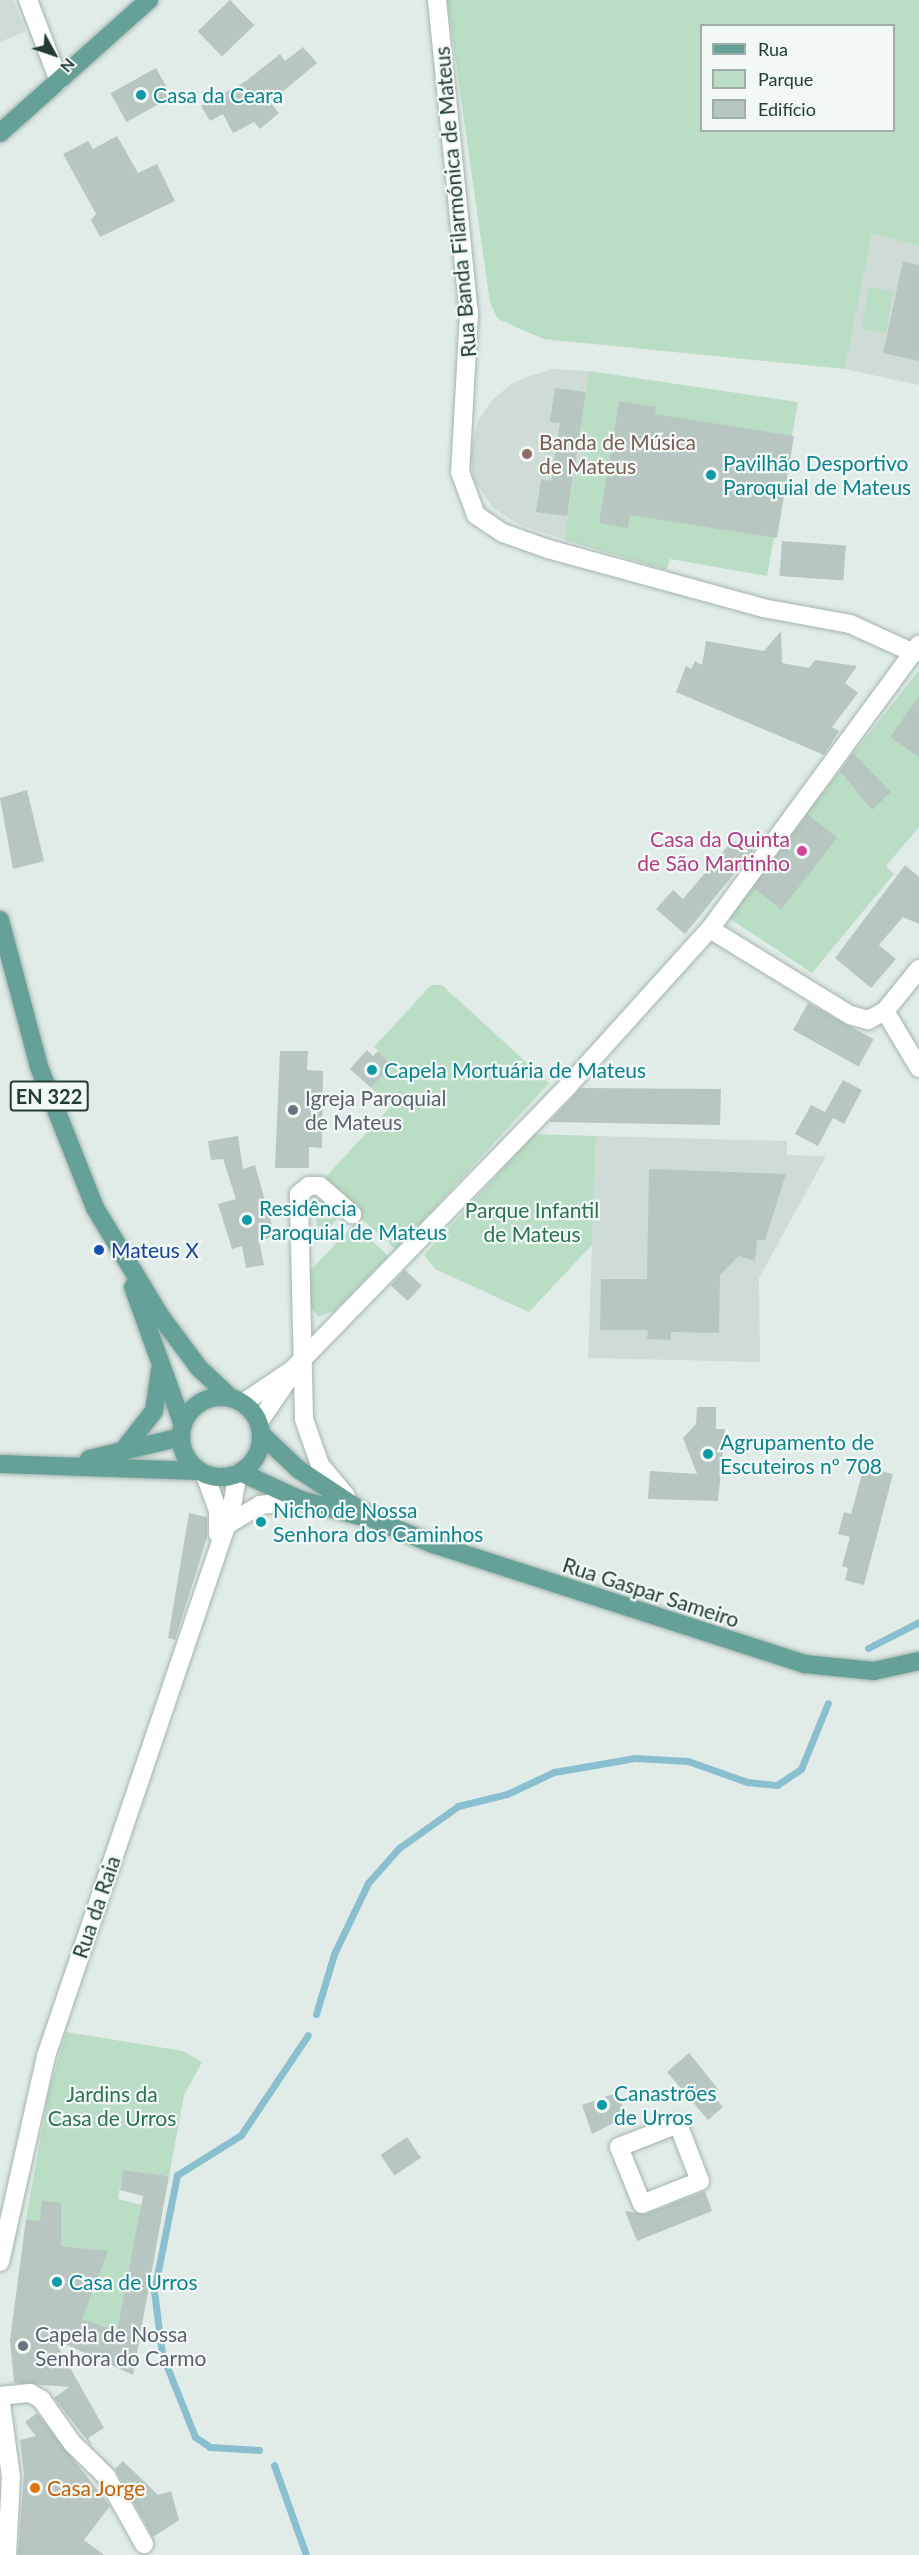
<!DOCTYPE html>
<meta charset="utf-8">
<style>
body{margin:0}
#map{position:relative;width:919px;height:2555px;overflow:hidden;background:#e1ece8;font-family:Lato,sans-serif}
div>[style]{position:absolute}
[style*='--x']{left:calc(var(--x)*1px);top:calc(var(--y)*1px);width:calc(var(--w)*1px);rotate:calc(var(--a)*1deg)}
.built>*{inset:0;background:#cfdbd7}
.green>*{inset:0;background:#baddc6;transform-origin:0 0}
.stream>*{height:7px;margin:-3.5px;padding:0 3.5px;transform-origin:3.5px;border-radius:3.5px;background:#8abfd0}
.building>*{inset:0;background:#b7c6c1;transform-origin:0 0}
.roads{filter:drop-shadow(0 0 2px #a4b4af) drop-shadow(0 0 2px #a4b4af)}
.street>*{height:18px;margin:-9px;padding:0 9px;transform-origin:9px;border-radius:9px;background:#fff}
.secondary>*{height:18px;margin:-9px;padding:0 9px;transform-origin:9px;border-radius:9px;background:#fff}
.primary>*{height:18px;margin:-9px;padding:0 9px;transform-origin:9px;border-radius:9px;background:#66a197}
.primary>.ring{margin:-9px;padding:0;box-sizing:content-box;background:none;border:18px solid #66a197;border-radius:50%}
.dots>*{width:16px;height:16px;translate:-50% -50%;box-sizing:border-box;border:3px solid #f2f8f5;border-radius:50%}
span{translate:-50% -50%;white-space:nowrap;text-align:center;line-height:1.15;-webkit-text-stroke:4.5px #f2f8f5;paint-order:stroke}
.shield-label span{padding:2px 4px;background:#f2f8f5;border:2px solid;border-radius:4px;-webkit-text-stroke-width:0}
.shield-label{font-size:20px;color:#223c37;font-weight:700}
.culture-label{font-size:21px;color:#0d838f}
.left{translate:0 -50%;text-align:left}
.street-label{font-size:21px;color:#223c37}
.education-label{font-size:21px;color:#785e54}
.hotel-label{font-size:21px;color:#b23c85}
.right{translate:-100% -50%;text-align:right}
.worship-label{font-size:21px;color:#5b616d}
.park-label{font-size:21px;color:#2c734d}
.transit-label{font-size:21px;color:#164399}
.food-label{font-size:21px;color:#c56008}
.legend{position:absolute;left:700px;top:24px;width:195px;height:108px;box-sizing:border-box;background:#f2f8f5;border:2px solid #9fada9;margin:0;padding:8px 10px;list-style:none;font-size:18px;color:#223c37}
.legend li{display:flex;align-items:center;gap:12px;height:30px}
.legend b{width:30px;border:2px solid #9fada9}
.north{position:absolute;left:24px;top:24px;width:60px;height:60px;-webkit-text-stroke:4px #f2f8f5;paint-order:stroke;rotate:130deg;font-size:16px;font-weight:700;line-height:24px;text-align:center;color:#223c37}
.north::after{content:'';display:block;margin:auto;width:21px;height:27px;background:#223c37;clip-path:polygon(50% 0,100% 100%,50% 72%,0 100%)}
</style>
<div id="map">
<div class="built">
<i style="clip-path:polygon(0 0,13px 0,26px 31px,0 42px)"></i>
<i style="clip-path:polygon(872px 234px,919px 246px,919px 385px,845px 369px)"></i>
<i style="clip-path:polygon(551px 369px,589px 371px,578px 448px,585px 452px,583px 460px,567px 461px,575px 470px,564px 539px,520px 525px,493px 508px,474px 480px,470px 456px,478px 420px,493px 399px,514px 382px)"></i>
<i style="clip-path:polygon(596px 1136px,787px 1141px,787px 1155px,826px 1156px,759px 1278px,760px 1362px,588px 1358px)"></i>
</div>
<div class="green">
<i style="clip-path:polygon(evenodd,447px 0,919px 0,919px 246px,872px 234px,845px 369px,543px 339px,498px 319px,490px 303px,447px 0,702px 26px,894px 26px,894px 130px,702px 130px,702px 26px)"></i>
<i style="left:869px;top:287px;width:25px;height:42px;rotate:11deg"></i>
<i style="clip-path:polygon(589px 371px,798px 402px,767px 576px,670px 559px,667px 570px,564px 540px,575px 470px,565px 468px,566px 461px,583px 460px,584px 453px,568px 447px,579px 439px)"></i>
<i style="clip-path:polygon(919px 670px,919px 827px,886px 866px,894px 874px,812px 973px,726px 916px)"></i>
<i style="clip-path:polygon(431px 985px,442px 985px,549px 1083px,396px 1250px,321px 1182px,391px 1106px,371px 1088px,393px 1065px,374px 1047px)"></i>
<i style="clip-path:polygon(535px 1134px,596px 1136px,595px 1169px,592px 1245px,529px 1312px,435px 1269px,424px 1255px)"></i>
<i style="clip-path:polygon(321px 1198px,342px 1214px,318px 1239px,315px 1204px)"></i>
<i style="clip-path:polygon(354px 1224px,388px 1256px,336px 1310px,318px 1317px,311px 1307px,310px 1271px)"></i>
<i style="clip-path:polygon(66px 2032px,183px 2051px,202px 2062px,184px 2095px,169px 2176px,123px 2170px,118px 2199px,142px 2205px,117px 2331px,102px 2326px,91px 2356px,71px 2345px,104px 2251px,61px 2246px,61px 2203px,43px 2200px,40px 2221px,26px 2219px,49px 2091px)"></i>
</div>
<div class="stream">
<i style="--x:868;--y:1648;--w:57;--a:-27"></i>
<i style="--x:316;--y:2014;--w:63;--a:-73.3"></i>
<i style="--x:334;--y:1954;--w:79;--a:-64.4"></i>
<i style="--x:368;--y:1883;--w:47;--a:-48.5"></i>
<i style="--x:399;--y:1848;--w:72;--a:-35.4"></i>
<i style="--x:458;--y:1806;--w:50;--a:-13.8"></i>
<i style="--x:507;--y:1794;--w:52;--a:-25.1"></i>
<i style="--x:554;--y:1772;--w:82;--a:-9.8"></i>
<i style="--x:635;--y:1758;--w:53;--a:3.2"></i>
<i style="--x:688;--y:1761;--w:63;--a:19.6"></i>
<i style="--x:747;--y:1782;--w:30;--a:6"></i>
<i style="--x:777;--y:1785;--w:29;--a:-34"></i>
<i style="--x:801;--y:1769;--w:71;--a:-67.8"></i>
<i style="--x:259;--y:2450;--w:49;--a:-176.5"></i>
<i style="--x:210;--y:2447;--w:18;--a:-146"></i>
<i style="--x:195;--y:2437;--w:89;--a:-111.7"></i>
<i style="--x:162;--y:2354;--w:64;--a:-97.2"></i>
<i style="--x:154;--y:2291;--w:118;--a:-78.8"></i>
<i style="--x:177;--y:2175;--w:75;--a:-32"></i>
<i style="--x:241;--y:2135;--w:120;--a:-56.2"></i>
<i style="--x:274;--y:2465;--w:96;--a:70.4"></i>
</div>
<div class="building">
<i style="left:230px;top:0;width:35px;height:45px;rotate:46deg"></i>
<i style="clip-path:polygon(303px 47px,317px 63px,270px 102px,279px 113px,260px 129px,254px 122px,233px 133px,223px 114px,210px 121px,201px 106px,246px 81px,280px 54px,285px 61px)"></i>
<i style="left:156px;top:68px;width:33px;height:52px;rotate:61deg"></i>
<i style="clip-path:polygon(117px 136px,138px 173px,157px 164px,175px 201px,100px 237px,91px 220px,96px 214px,63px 154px,88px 141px,93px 149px)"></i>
<i style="clip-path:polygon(903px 261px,919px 265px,919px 361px,883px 353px)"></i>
<i style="clip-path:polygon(555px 388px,586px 392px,567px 516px,536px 512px,541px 479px,551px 481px,560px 423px,550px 422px)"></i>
<i style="clip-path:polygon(619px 401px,656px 407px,655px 414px,794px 436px,777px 538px,630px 515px,628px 528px,599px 523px)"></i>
<i style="left:782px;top:541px;width:64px;height:35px;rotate:4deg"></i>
<i style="clip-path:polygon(781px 631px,782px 663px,809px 668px,815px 660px,857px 666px,845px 683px,858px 693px,832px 727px,839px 731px,824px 755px,676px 692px,686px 666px,691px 669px,695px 661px,702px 665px,706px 641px,764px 651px)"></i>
<i style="clip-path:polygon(919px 696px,919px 757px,890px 737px)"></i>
<i style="clip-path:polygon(853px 753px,891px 792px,872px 810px,840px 771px)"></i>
<i style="clip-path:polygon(27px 790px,44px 861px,13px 869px,0 798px)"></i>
<i style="left:808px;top:815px;width:37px;height:91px;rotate:38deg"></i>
<i style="clip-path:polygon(732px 841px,755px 848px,685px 934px,656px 909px,673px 890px,683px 899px)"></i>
<i style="clip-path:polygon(905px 865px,919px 877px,919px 924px,903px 917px,879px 945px,896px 959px,871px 988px,835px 958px)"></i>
<i style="left:808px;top:1003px;width:75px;height:31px;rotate:29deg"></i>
<i style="clip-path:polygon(367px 1050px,373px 1056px,378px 1051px,393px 1065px,371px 1088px,350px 1069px)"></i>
<i style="clip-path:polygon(280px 1051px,308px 1051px,307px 1070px,323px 1071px,322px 1148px,309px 1147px,309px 1168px,275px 1168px)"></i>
<i style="clip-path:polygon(843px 1080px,862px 1090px,844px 1124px,833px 1118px,818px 1146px,795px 1134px,811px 1105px,825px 1112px)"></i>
<i style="clip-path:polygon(581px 1088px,721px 1089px,720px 1125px,549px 1122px)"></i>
<i style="clip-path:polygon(238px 1136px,243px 1169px,255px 1165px,275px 1236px,259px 1241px,264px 1265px,246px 1268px,242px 1246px,232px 1249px,218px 1204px,236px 1199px,223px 1159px,211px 1160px,208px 1141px)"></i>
<i style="clip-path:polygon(649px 1169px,786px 1174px,765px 1240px,757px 1240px,755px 1261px,739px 1256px,720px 1275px,719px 1333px,671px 1332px,671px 1340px,647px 1339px,648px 1330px,600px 1330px,601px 1279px,647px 1279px)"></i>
<i style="left:405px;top:1270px;width:23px;height:21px;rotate:43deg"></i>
<i style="clip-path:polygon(697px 1407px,716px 1407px,716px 1429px,725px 1429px,718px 1501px,648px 1499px,650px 1471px,697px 1474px,683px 1438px,696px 1424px)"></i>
<i style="clip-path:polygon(864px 1467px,893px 1474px,864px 1585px,845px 1580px,848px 1568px,842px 1566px,850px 1537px,838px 1534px,844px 1512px,851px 1514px)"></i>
<i style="clip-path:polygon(189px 1513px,207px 1517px,207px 1537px,175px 1640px,168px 1638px)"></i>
<i style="clip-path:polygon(689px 2053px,718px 2089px,712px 2094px,723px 2107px,708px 2120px,667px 2072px)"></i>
<i style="clip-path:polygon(616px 2093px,627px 2116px,592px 2134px,582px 2105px)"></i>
<i style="left:407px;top:2137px;width:25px;height:32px;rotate:56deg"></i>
<i style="clip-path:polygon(123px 2170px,169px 2176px,133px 2375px,54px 2339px,104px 2428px,88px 2438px,94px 2449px,54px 2398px,69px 2387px,14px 2383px,10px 2340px,26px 2219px,40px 2221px,42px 2200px,61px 2203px,61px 2246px,108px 2251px,82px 2319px,117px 2331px,143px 2196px,120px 2190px)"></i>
<i style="clip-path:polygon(705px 2191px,712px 2211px,637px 2241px,625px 2211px,646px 2214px)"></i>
<i style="clip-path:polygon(37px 2413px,110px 2506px,84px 2540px,104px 2555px,18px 2555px,24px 2475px,20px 2440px,36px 2436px,25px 2422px)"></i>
<i style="clip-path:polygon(123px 2461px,158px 2495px,171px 2491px,179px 2520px,153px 2537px,115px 2469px)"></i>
</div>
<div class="roads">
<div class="street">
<i style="--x:28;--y:0;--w:87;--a:69.1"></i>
<i style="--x:437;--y:0;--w:315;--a:84.2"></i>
<i style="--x:469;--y:313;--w:159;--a:93.2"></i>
<i style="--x:460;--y:472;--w:46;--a:69.6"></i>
<i style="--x:476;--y:515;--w:32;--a:34"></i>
<i style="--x:503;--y:533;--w:48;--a:19.6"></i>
<i style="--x:548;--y:549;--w:223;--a:15.3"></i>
<i style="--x:763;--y:608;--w:88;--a:10.4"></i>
<i style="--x:850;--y:624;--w:70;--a:24.4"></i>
<i style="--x:710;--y:929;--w:164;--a:31.6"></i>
<i style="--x:850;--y:1015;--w:19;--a:16"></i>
<i style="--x:868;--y:1020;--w:19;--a:-28"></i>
<i style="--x:885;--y:1011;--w:54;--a:-51"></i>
<i style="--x:885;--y:1011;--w:66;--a:59.2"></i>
<i style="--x:243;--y:1403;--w:59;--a:-34"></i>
<i style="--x:292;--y:1370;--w:395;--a:-45.8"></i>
<i style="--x:567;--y:1087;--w:213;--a:-47.9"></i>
<i style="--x:710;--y:929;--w:353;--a:-53.7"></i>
<i style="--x:259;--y:1422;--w:50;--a:-55.7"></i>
<i style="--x:346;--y:1496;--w:40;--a:-130"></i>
<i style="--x:320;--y:1465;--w:49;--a:-109.2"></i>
<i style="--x:304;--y:1419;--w:225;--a:-91.3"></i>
<i style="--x:299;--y:1194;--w:13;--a:-39"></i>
<i style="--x:309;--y:1186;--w:11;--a:0"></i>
<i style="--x:320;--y:1186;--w:43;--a:41.2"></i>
<i style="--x:678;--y:2124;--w:61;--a:68.9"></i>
<i style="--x:700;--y:2181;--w:62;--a:158.4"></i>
<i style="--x:642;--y:2204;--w:61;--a:-112"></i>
<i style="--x:619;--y:2147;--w:63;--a:-21.3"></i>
<i style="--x:0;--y:2396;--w:30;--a:-6"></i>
<i style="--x:30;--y:2393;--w:13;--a:29"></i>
<i style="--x:41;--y:2399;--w:54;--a:54.8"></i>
<i style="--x:72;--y:2443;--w:47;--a:44.1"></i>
<i style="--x:106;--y:2476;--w:78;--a:60.8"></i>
</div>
<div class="secondary">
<i style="--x:205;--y:1475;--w:37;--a:70"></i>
<i style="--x:218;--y:1510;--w:24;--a:90"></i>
<i style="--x:225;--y:1526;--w:41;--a:-31"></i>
<i style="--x:260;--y:1505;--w:41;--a:-7"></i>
<i style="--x:0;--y:2262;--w:211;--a:-77.4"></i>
<i style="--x:46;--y:2056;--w:575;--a:-71.22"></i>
<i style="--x:231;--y:1512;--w:40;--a:-80"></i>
<i style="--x:0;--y:2396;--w:82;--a:82.3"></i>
<i style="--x:11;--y:2477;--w:78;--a:92.9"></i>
</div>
<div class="primary">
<i style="--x:0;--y:133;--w:200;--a:-41.8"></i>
<i style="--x:0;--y:920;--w:152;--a:75.1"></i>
<i style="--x:39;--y:1067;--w:152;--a:68.3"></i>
<i style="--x:95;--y:1208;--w:127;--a:58.8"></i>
<i style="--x:161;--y:1317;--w:64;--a:53.3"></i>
<i style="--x:199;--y:1368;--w:44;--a:43.2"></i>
<i style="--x:133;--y:1287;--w:147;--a:70.1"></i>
<i class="ring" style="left:181px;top:1397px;width:62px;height:62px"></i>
<i style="--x:261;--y:1434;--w:51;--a:43.4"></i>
<i style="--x:298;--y:1469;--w:92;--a:33.5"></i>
<i style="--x:375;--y:1520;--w:63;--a:22.5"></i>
<i style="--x:433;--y:1544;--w:391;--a:17.9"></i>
<i style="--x:805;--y:1664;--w:69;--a:5.8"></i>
<i style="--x:874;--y:1671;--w:46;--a:-12.5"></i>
<i style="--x:121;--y:1453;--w:53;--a:-51.8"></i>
<i style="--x:154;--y:1411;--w:41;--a:-81.7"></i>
<i style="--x:89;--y:1459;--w:95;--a:-13.4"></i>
<i style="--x:0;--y:1464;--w:198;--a:2"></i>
<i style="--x:240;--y:1472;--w:67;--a:24.7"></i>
<i style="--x:301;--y:1500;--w:60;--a:15.4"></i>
</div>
</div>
<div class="dots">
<i style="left:141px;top:95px;background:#0f9aa8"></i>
<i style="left:527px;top:454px;background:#8d6e63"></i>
<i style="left:711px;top:475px;background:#0f9aa8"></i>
<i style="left:802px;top:851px;background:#d1479c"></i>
<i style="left:372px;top:1070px;background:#0f9aa8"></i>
<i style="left:293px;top:1110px;background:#6b7280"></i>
<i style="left:247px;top:1220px;background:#0f9aa8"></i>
<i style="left:99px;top:1250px;background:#1a4fb4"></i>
<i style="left:708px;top:1454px;background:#0f9aa8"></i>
<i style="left:261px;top:1522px;background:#0f9aa8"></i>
<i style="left:602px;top:2105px;background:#0f9aa8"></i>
<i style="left:57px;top:2282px;background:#0f9aa8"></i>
<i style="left:23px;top:2346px;background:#6b7280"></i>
<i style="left:35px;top:2488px;background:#e8710a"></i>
</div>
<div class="shield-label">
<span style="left:49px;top:1096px">EN 322</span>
</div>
<div class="culture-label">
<span class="left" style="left:153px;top:95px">Casa da Ceara</span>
<span class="left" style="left:723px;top:475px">Pavilhão Desportivo<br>Paroquial de Mateus</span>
<span class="left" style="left:384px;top:1070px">Capela Mortuária de Mateus</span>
<span class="left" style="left:259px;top:1220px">Residência<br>Paroquial de Mateus</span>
<span class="left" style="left:720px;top:1454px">Agrupamento de<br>Escuteiros nº 708</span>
<span class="left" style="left:273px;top:1522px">Nicho de Nossa<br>Senhora dos Caminhos</span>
<span class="left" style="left:614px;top:2105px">Canastrões<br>de Urros</span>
<span class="left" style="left:69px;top:2282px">Casa de Urros</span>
</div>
<div class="street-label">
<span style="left:455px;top:202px;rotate:-95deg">Rua Banda Filarmónica de Mateus</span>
<span style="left:651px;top:1592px;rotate:18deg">Rua Gaspar Sameiro</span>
<span style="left:96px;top:1907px;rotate:-71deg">Rua da Raia</span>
</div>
<div class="education-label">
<span class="left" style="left:539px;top:454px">Banda de Música<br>de Mateus</span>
</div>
<div class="hotel-label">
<span class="right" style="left:790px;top:851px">Casa da Quinta<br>de São Martinho</span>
</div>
<div class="worship-label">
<span class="left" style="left:305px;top:1110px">Igreja Paroquial<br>de Mateus</span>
<span class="left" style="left:35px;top:2346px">Capela de Nossa<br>Senhora do Carmo</span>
</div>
<div class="park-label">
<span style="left:532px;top:1222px">Parque Infantil<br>de Mateus</span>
<span style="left:112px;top:2106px">Jardins da<br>Casa de Urros</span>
</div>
<div class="transit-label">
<span class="left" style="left:111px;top:1250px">Mateus X</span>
</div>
<div class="food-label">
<span class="left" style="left:47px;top:2488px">Casa Jorge</span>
</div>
<ul class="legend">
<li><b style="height:8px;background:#66a197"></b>Rua</li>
<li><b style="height:16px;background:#baddc6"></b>Parque</li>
<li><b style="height:16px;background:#b7c6c1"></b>Edifício</li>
</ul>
<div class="north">N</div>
</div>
